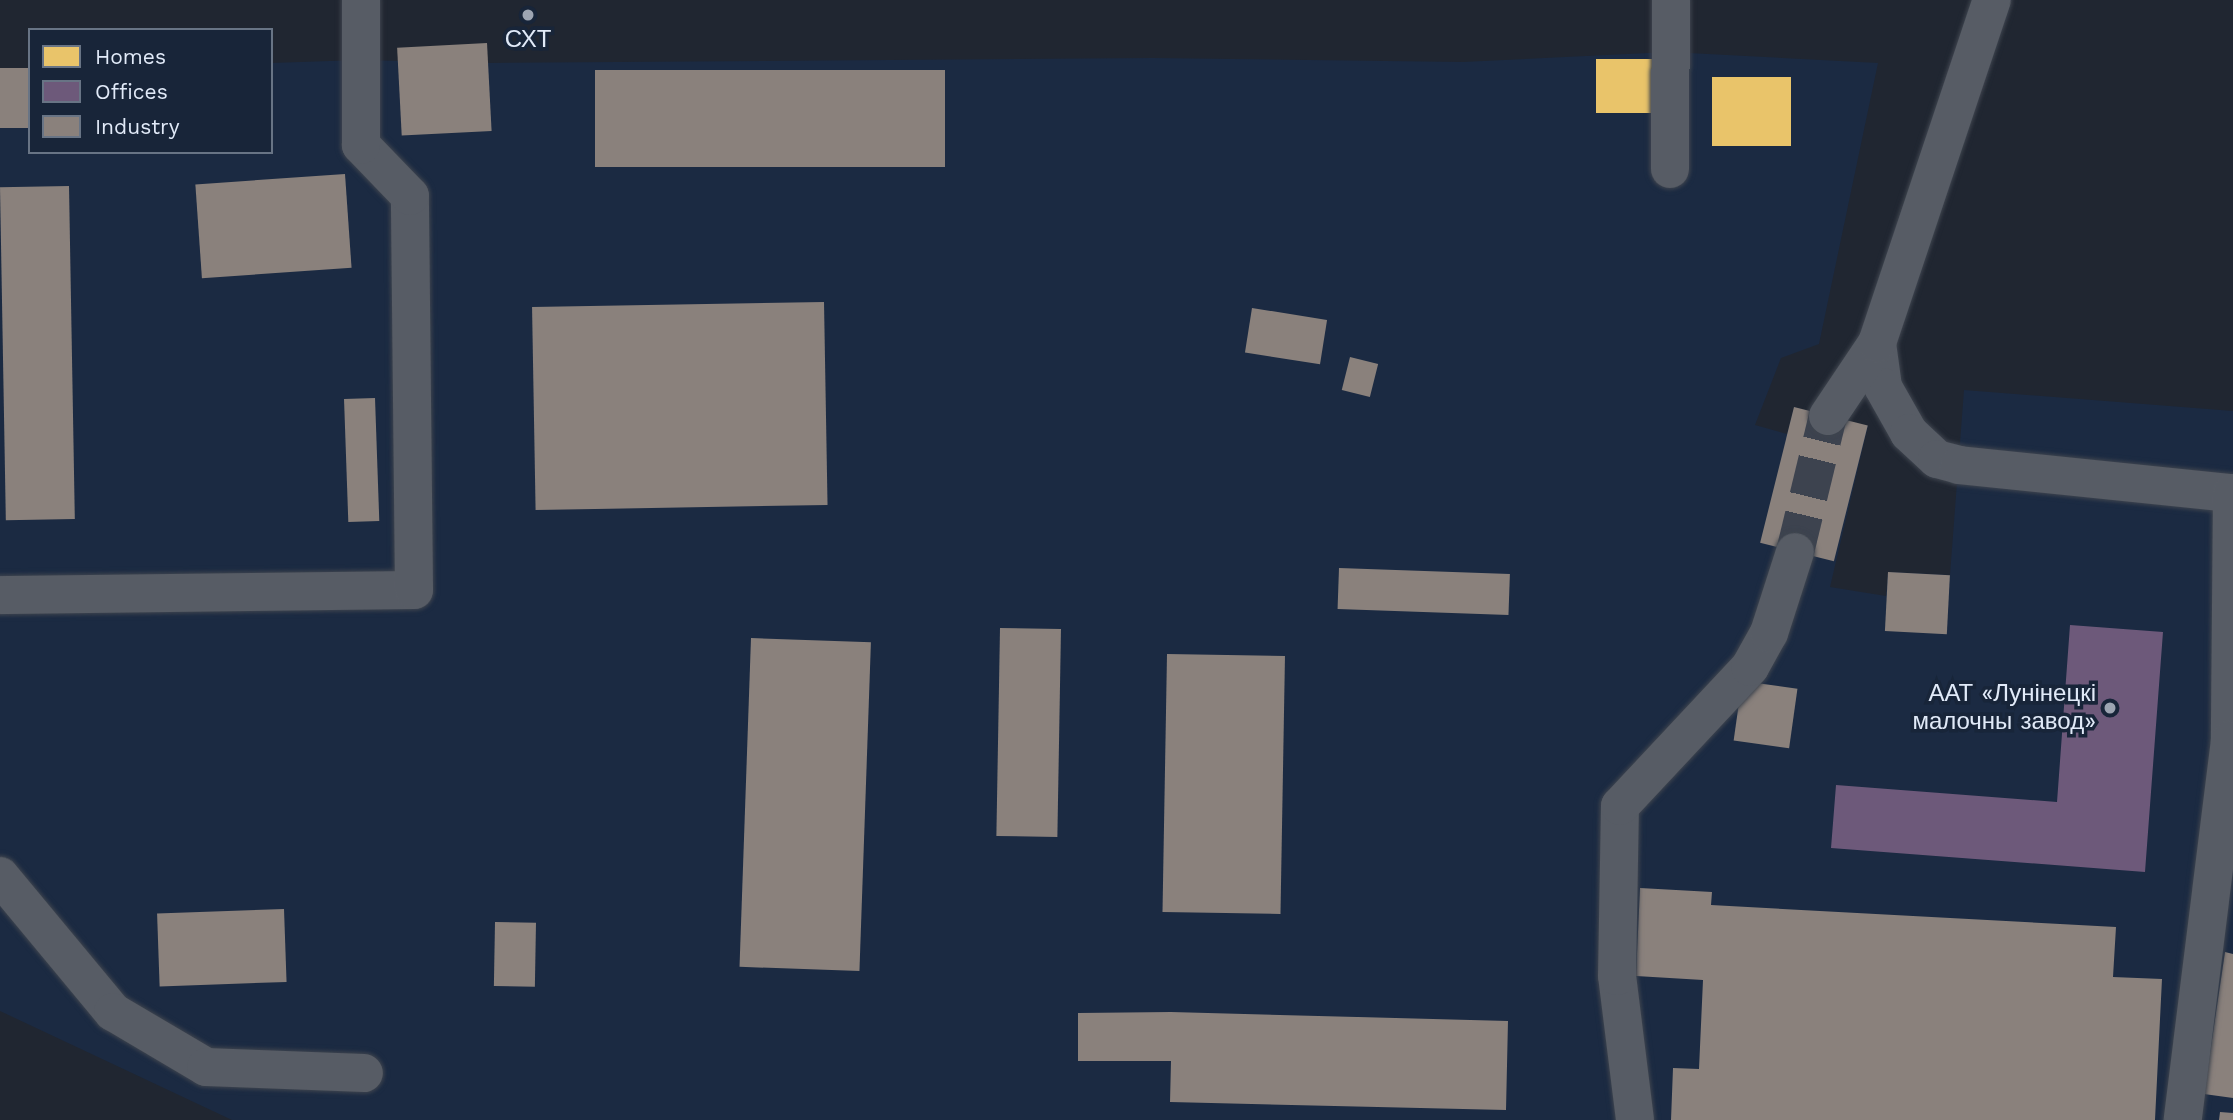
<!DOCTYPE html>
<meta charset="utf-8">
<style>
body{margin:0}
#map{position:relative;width:2233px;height:1120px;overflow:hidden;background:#202631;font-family:"Work Sans",sans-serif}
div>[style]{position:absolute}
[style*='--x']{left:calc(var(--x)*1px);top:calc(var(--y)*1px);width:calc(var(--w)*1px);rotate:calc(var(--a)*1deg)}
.built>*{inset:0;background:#1b2a42}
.homes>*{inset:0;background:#e9c46a;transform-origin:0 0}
.offices>*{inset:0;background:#6d597a}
.industry>*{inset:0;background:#8a817c;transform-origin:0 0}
.minor-tunnel>*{height:38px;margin-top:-19px;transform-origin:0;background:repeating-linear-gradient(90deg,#3d434f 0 38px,transparent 0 57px)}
.roads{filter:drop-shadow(0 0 2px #3e444e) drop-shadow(0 0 2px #3e444e)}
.minor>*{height:38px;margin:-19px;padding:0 19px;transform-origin:19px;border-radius:19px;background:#575c65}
.dots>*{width:19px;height:19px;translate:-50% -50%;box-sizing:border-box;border:4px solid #182539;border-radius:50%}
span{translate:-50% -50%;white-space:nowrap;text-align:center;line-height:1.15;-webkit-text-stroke:7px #182539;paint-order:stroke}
.poi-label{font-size:24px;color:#e1eaf8}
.right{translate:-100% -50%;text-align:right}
.legend{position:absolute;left:28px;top:28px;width:245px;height:126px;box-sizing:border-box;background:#182539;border:2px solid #687485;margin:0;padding:9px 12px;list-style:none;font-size:21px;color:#e1eaf8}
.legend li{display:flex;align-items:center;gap:14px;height:35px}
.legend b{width:35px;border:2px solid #687485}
</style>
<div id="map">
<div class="built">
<i style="clip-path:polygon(1669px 52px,1878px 63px,1819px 344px,1781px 358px,1755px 425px,1787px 434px,1794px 407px,1868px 426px,1830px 587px,1886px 596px,1888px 572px,1950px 575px,1964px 390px,2233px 411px,2233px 1120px,232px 1120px,0 1011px,0 71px,30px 71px,30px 152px,271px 152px,271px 63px,360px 60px,488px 63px,1153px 58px,1463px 62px)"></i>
</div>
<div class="homes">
<i style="left:1596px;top:59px;width:59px;height:54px"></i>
<i style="left:1712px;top:77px;width:79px;height:69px"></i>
</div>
<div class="offices">
<i style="clip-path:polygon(2070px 625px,2163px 632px,2145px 872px,1831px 848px,1836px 785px,2057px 802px)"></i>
</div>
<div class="industry">
<i style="left:487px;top:43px;width:88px;height:90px;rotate:87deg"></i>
<i style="left:30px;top:68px;width:60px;height:30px;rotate:90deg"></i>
<i style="left:945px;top:70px;width:97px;height:350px;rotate:90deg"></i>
<i style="left:345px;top:174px;width:94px;height:150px;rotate:86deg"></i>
<i style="left:69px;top:186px;width:333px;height:69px;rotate:89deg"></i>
<i style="left:824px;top:302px;width:203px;height:292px;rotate:89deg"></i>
<i style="left:1252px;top:308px;width:76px;height:45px;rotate:9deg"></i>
<i style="left:1350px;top:357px;width:29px;height:34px;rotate:14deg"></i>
<i style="left:375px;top:398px;width:123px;height:31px;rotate:88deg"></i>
<i style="left:1794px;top:407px;width:76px;height:140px;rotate:14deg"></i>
<i style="left:1339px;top:568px;width:171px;height:41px;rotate:2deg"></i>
<i style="left:1888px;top:572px;width:62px;height:59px;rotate:3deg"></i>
<i style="left:1000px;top:628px;width:61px;height:208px;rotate:1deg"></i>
<i style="left:751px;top:638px;width:120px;height:329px;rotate:2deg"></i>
<i style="left:1167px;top:654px;width:118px;height:258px;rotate:1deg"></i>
<i style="left:1742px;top:681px;width:56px;height:60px;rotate:8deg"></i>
<i style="clip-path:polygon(1640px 888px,1712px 892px,1711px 905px,2116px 927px,2113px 977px,2162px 979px,2155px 1120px,1671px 1120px,1673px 1068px,1699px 1069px,1703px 980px,1636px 976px)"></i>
<i style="left:284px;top:909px;width:73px;height:127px;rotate:88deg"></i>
<i style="left:495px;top:922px;width:41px;height:64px;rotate:1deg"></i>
<i style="clip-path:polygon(2225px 952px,2233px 954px,2233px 1098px,2204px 1094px)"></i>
<i style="clip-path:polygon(1171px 1012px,1508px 1021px,1506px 1110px,1170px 1102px,1171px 1061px,1078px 1061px,1078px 1013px)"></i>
<i style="clip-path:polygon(2220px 1112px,2233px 1113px,2233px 1120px,2219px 1120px)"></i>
</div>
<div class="minor-tunnel">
<i style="--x:1795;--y:552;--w:140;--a:-76.4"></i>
</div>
<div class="roads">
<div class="minor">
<i style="--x:1670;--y:169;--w:169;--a:-89.7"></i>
<i style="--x:1877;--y:343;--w:44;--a:82.2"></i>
<i style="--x:1883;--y:387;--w:53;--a:60.5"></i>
<i style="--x:1909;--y:433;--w:38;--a:43"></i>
<i style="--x:1937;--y:459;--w:23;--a:15"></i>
<i style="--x:1959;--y:465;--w:274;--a:5.9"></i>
<i style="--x:2232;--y:493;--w:247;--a:90.5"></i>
<i style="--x:2230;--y:740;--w:383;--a:97.1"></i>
<i style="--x:1828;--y:416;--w:88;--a:-56.1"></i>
<i style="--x:1877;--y:343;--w:362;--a:-71.5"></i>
<i style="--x:0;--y:595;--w:414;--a:-0.7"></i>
<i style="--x:414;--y:590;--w:394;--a:-90.6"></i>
<i style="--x:410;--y:196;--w:71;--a:-133.9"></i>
<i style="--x:361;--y:145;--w:145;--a:-90"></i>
<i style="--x:0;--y:876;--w:177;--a:50.3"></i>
<i style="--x:113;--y:1012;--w:108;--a:30.6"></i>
<i style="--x:206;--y:1067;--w:158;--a:2.2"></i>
<i style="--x:1635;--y:1120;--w:145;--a:-97.1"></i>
<i style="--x:1617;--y:976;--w:170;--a:-89"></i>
<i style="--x:1620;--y:806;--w:190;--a:-46.9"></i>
<i style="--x:1750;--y:667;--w:39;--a:-61"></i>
<i style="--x:1769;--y:633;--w:85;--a:-72.2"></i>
</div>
</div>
<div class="dots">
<i style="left:528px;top:15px;background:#9da5b2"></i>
<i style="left:2110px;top:708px;background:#9da5b2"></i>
</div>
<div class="poi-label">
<span style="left:528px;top:40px">СХТ</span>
<span class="right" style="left:2096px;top:708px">ААТ «Лунінецкі<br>малочны завод»</span>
</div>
<ul class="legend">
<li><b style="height:19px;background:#e9c46a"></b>Homes</li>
<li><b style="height:19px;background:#6d597a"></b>Offices</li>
<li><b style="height:19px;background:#8a817c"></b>Industry</li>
</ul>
</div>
